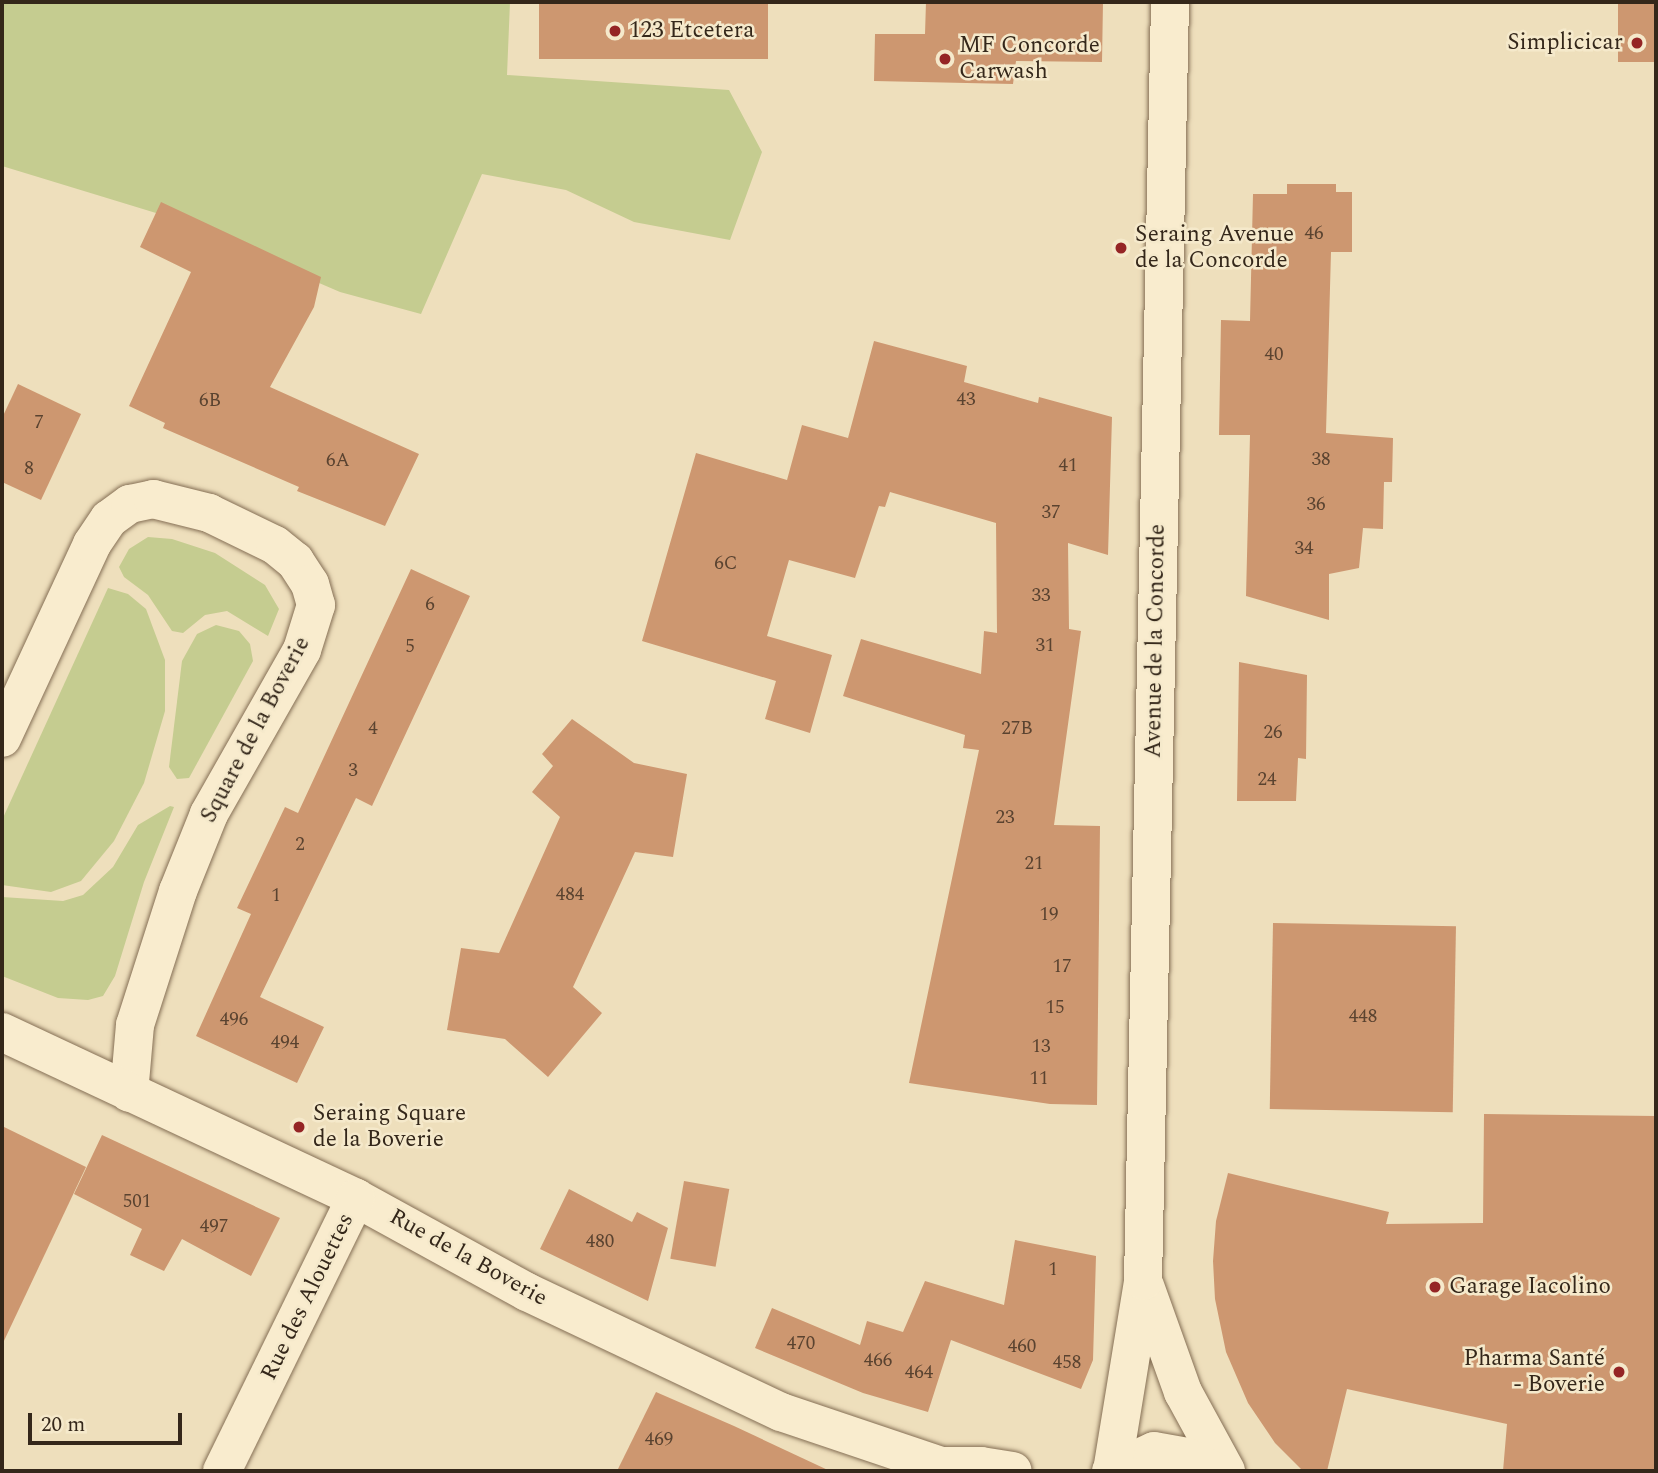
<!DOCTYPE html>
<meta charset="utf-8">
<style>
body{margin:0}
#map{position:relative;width:1658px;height:1473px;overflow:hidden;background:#eedfbc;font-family:Spectral,serif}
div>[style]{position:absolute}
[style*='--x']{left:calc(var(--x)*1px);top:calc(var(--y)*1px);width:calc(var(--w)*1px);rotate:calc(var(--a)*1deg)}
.green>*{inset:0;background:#c5cc90}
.building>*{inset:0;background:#cd9770;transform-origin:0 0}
.roads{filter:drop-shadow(0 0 2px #856f55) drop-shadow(0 0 2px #856f55)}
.minor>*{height:38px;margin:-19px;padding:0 19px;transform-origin:19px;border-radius:19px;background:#f9ecce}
.dots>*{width:19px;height:19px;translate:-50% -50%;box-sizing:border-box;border:4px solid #f5e9cb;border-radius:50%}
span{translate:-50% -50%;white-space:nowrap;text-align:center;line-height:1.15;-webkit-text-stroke:5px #f5e9cb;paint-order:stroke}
.number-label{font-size:19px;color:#5a4330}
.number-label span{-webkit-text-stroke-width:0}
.poi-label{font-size:23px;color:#34271a}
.left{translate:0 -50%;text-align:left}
.right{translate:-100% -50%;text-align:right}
.street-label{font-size:23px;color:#34271a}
.frame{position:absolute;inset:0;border:4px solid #34271a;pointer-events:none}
.scale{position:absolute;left:28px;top:1413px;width:154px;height:32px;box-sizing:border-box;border:4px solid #34271a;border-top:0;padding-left:9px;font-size:21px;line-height:24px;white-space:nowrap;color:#34271a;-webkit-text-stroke:5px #f5e9cb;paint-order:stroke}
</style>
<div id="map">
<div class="green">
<i style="clip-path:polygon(2px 2px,510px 2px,507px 75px,729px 90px,762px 152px,730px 240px,634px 222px,566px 190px,482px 174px,421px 314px,340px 292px,156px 213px,2px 166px)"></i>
<i style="clip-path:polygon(148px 537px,172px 539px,215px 553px,265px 585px,279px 609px,268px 636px,227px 611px,205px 615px,183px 633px,172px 631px,148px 595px,124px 577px,119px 567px,129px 549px)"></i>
<i style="clip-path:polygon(108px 588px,128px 594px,146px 609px,165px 660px,165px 711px,144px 783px,114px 841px,81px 881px,51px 892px,2px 885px,2px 820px)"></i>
<i style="clip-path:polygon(216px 625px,239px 631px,250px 644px,253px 661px,189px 778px,177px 779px,169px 767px,182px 661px,197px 634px)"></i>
<i style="clip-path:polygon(170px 806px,174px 807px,144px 882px,115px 976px,103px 996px,88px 1000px,58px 998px,2px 976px,2px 897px,63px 901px,83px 895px,113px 867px,138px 825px)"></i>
</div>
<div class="building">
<i style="left:539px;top:2px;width:229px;height:57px"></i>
<i style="clip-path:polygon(926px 2px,1103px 2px,1102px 62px,1016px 61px,1013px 84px,874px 81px,875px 34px,925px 34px)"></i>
<i style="left:1618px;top:2px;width:38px;height:60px"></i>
<i style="clip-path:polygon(1287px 184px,1336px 184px,1336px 192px,1352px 192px,1352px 252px,1331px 252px,1326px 433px,1393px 438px,1392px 482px,1384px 482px,1383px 529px,1363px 528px,1359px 568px,1329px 574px,1329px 620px,1246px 596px,1250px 435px,1219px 435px,1221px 320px,1250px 321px,1253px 194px,1287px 194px)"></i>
<i style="clip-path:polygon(161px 202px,321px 277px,314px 307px,270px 387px,419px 454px,385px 526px,297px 491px,299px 487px,163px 428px,165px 423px,129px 406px,191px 272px,140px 247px)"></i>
<i style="clip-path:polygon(874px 341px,967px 366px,964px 382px,1038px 403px,1039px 397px,1112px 417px,1108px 555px,1068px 543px,1069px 629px,1081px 631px,1054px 825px,1100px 826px,1097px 1105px,1050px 1104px,909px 1083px,979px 750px,963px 748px,965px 735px,843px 696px,861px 639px,981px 674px,984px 631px,997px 633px,996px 523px,890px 492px,885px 507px,879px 506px,855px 578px,789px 560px,767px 636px,832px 655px,810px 733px,765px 719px,776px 681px,642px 641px,696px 453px,787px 480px,802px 425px,848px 438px)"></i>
<i style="clip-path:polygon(18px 384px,81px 414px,41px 500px,2px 482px,2px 418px)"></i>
<i style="clip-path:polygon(411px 569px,470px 596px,372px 806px,356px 798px,260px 997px,324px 1027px,297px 1083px,196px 1036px,251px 914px,237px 908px,285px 807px,298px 813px)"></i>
<i style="clip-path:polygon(1239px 662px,1307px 675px,1306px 759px,1298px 758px,1296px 801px,1237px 801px)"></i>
<i style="clip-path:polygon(572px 719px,634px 763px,687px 774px,673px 857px,635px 852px,573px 987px,602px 1013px,548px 1077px,505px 1039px,447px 1030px,461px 948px,499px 953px,560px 817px,532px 792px,553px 766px,542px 754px)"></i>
<i style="left:1273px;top:923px;width:183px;height:186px;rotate:1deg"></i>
<i style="clip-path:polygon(1484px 1114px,1656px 1116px,1656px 1471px,1503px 1471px,1507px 1424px,1347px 1389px,1327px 1471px,1303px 1471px,1275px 1443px,1248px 1403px,1226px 1352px,1215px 1299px,1213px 1261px,1216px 1221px,1228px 1173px,1389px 1212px,1386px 1224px,1483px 1223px)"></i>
<i style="clip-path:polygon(2px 1126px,86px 1167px,2px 1345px)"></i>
<i style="clip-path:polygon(102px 1135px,280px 1218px,251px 1276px,182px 1239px,164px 1271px,130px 1255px,142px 1229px,74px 1194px)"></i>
<i style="left:684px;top:1181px;width:46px;height:79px;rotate:10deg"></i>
<i style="clip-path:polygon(569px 1189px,632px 1222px,637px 1212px,668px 1228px,648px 1301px,540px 1249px)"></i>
<i style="clip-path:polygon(1015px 1240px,1096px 1256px,1093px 1360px,1081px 1389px,951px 1340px,928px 1412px,863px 1393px,755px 1348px,772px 1308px,860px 1345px,867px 1321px,903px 1332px,925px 1281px,1004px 1305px)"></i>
<i style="clip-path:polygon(656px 1392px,734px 1426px,830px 1471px,617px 1471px)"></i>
</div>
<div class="roads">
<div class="minor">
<i style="--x:2;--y:738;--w:214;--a:-65.1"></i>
<i style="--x:92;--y:544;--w:30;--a:-56"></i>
<i style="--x:109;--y:519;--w:26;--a:-36"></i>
<i style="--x:130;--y:504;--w:24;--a:-12"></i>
<i style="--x:153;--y:499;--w:58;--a:14"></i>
<i style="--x:209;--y:513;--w:73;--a:25.9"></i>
<i style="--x:275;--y:545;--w:26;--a:39"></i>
<i style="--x:295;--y:561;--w:27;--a:57"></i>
<i style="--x:310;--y:584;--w:22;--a:74"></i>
<i style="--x:316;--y:605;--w:47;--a:107.3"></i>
<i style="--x:302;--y:650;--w:189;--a:119.6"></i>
<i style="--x:209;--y:814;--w:83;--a:111.9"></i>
<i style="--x:178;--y:891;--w:141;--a:107.8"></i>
<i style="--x:135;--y:1025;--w:68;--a:95"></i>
<i style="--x:2;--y:1032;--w:391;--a:25.1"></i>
<i style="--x:356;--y:1198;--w:195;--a:28.8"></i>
<i style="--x:527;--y:1292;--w:281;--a:25.3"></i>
<i style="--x:781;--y:1412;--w:169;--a:18.6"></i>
<i style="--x:941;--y:1466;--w:40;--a:0"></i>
<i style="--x:981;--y:1466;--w:32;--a:9"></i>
<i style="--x:1145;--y:1286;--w:113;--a:70.3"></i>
<i style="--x:1183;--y:1392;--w:90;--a:61.4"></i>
<i style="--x:222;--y:1471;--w:304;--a:-63.9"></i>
<i style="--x:1111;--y:1471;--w:47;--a:-24.9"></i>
<i style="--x:1154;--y:1451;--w:34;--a:10"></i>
<i style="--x:1187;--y:1457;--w:30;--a:27"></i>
<i style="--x:1112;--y:1471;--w:193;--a:-80.7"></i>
<i style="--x:1143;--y:1281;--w:1279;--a:-88.79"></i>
</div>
</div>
<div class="dots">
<i style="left:615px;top:31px;background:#952525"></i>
<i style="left:1637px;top:43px;background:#952525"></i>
<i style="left:945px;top:59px;background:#952525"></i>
<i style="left:1121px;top:248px;background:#952525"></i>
<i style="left:299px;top:1127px;background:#952525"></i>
<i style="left:1435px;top:1287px;background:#952525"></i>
<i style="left:1619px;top:1372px;background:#952525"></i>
</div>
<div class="number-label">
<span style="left:1314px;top:234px">46</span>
<span style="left:1274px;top:355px">40</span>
<span style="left:966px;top:400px">43</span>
<span style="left:210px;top:401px">6B</span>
<span style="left:39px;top:423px">7</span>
<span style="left:1321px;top:460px">38</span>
<span style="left:338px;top:461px">6A</span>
<span style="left:1068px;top:466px">41</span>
<span style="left:29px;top:469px">8</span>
<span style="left:1316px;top:505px">36</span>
<span style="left:1051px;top:513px">37</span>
<span style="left:1304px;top:549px">34</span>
<span style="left:726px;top:564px">6C</span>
<span style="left:1041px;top:596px">33</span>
<span style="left:430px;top:605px">6</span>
<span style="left:1045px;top:646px">31</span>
<span style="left:410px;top:647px">5</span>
<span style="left:373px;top:729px">4</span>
<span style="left:1017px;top:729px">27B</span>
<span style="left:1273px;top:733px">26</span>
<span style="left:353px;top:771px">3</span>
<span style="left:1267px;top:780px">24</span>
<span style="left:1005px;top:818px">23</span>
<span style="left:300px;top:845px">2</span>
<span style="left:1034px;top:864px">21</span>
<span style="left:570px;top:895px">484</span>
<span style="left:276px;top:896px">1</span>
<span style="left:1049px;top:915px">19</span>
<span style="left:1062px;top:967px">17</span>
<span style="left:1055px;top:1008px">15</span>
<span style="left:1363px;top:1017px">448</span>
<span style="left:234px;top:1020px">496</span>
<span style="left:285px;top:1043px">494</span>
<span style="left:1041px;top:1047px">13</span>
<span style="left:1039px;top:1079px">11</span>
<span style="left:137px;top:1202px">501</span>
<span style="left:214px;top:1227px">497</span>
<span style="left:600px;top:1242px">480</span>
<span style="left:1053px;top:1270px">1</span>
<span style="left:801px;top:1344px">470</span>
<span style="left:1022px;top:1347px">460</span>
<span style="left:878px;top:1361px">466</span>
<span style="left:1067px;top:1363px">458</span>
<span style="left:919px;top:1373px">464</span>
<span style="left:659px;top:1440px">469</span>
</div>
<div class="poi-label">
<span class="left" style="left:629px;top:31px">123 Etcetera</span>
<span class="right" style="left:1623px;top:43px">Simplicicar</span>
<span class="left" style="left:959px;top:59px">MF Concorde<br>Carwash</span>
<span class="left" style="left:1135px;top:248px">Seraing Avenue<br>de la Concorde</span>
<span class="left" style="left:313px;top:1127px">Seraing Square<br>de la Boverie</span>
<span class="left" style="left:1449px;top:1287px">Garage Iacolino</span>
<span class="right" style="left:1605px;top:1372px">Pharma Santé<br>- Boverie</span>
</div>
<div class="street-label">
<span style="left:1156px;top:641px;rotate:-89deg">Avenue de la Concorde</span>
<span style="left:256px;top:730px;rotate:-62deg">Square de la Boverie</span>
<span style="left:468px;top:1258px;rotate:29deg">Rue de la Boverie</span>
<span style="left:308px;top:1297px;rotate:-64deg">Rue des Alouettes</span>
</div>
<div class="frame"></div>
<div class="scale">20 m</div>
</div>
